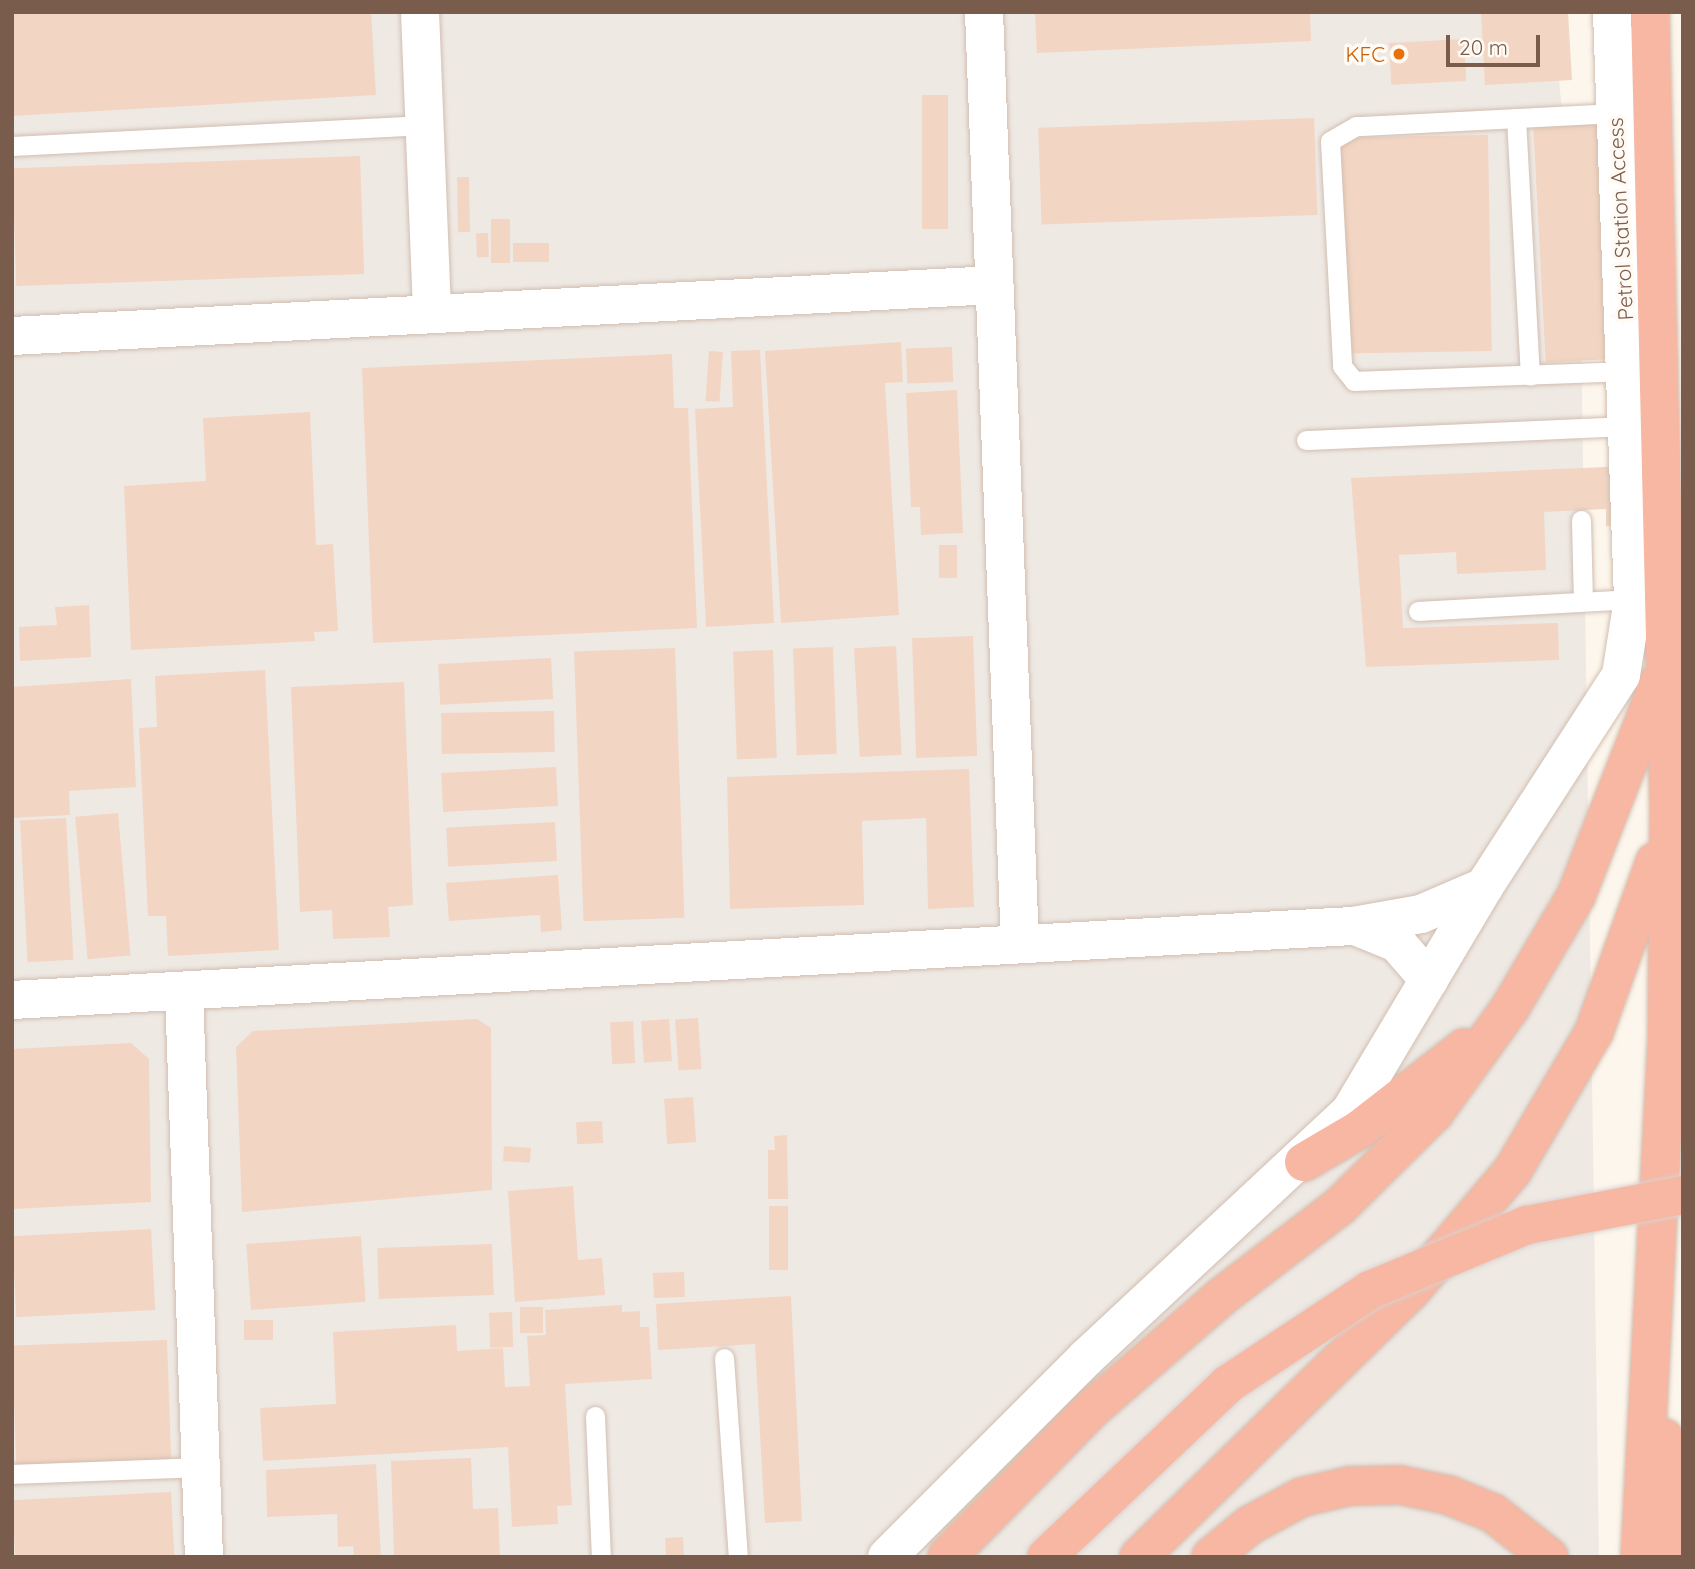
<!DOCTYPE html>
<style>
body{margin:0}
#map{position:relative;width:1695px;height:1569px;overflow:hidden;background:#fdf6ec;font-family:Quicksand,sans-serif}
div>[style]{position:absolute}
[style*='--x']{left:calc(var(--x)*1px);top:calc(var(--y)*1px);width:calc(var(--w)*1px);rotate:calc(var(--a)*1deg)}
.industrial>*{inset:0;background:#efe9e4}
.building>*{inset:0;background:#f3d5c3;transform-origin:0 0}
.roads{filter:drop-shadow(0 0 2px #d1beb0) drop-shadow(0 0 2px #d1beb0)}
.service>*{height:19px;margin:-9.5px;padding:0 9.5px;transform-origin:9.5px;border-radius:9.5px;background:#fff}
.minor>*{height:38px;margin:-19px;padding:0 19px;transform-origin:19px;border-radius:19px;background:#fff}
.motorway>*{height:38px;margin:-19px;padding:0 19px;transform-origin:19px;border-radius:19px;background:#f7b7a3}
.bridges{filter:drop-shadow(0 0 2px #dad1cd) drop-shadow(0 0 2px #dad1cd)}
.motorway-bridge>*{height:38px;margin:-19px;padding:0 19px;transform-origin:19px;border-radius:19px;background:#f7b7a3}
.dots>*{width:19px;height:19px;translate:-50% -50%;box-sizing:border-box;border:4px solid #fffaf3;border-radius:50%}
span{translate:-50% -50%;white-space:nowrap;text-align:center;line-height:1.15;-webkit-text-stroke:7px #fffaf3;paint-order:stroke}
.food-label{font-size:21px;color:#c56008}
.right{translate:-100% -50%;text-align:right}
.street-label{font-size:21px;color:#7a5c4d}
.frame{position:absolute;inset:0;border:14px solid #7a5c4d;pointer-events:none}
.scale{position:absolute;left:1446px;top:35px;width:94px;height:32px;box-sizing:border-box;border:4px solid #7a5c4d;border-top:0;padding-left:9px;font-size:21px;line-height:24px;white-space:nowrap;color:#7a5c4d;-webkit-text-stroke:5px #fffaf3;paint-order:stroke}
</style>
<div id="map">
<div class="industrial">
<i style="clip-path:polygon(12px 12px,1553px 12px,1581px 323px,1599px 1557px,12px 1557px)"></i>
</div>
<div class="building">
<i style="clip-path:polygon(12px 12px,371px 12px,376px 95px,12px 116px)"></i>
<i style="clip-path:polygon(1035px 12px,1310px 12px,1311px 41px,1037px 53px)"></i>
<i style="clip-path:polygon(1489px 12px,1568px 12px,1572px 80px,1485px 85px,1481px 13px)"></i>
<i style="left:1464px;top:39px;width:42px;height:75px;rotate:87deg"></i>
<i style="left:922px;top:95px;width:26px;height:134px"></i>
<i style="left:1314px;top:118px;width:97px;height:276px;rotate:88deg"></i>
<i style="left:1604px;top:118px;width:241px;height:71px;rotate:87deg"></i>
<i style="left:1488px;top:135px;width:216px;height:149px;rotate:89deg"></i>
<i style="left:360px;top:156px;width:118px;height:348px;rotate:88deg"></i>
<i style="left:469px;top:177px;width:55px;height:12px;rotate:89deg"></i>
<i style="left:491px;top:219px;width:19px;height:44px"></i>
<i style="left:488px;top:233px;width:24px;height:12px;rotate:88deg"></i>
<i style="left:549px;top:243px;width:19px;height:36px;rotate:90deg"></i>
<i style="clip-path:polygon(901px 342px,903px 382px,885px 383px,899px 615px,781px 623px,765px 351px)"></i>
<i style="left:952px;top:347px;width:35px;height:46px;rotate:88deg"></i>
<i style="clip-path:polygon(760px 350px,774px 623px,706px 627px,695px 409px,733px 407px,731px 351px)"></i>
<i style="left:709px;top:351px;width:14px;height:50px;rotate:4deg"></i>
<i style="clip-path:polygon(672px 354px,674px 408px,688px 408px,697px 628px,373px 643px,362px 368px)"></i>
<i style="clip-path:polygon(957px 390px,963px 533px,921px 535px,920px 507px,911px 507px,906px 393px)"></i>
<i style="clip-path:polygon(310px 412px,316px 545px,333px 544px,338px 631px,314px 632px,315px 641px,131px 650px,124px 486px,206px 481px,203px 418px)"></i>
<i style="clip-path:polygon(1629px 466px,1631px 524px,1606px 526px,1606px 509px,1544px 512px,1546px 570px,1457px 574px,1456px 552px,1399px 555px,1403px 628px,1558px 623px,1559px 660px,1366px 667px,1351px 478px)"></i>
<i style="left:939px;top:545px;width:18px;height:33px"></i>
<i style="clip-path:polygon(89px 605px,91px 657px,20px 661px,19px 627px,57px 625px,55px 607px)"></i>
<i style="left:973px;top:636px;width:120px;height:61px;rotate:88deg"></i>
<i style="left:896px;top:646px;width:109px;height:42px;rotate:87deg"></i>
<i style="left:833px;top:647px;width:107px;height:40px;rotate:88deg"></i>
<i style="left:675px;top:648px;width:270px;height:101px;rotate:88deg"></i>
<i style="left:773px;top:650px;width:108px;height:40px;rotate:88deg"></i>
<i style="left:551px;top:658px;width:41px;height:113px;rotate:87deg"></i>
<i style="clip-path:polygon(265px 670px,279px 950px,168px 956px,166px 916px,148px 916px,139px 728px,157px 727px,155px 676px)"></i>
<i style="clip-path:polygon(131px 679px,136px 787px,69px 791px,70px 815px,12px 818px,12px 687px)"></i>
<i style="clip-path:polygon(404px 682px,413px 905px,388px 907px,390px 937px,333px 939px,332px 910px,300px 912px,291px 687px)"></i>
<i style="left:554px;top:711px;width:41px;height:113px;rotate:89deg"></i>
<i style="left:556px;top:767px;width:39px;height:115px;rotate:87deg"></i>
<i style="clip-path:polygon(969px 769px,974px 907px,928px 909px,926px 818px,862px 821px,864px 905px,730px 909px,727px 777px)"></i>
<i style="left:118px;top:813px;width:143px;height:43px;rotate:85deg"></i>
<i style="left:66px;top:818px;width:142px;height:46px;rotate:87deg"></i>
<i style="left:555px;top:822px;width:39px;height:109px;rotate:87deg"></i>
<i style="clip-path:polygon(558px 875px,562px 930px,541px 932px,540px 915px,449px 921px,446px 883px)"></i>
<i style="left:698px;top:1018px;width:51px;height:23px;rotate:86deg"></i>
<i style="clip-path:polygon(477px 1019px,491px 1028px,492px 1190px,242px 1212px,236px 1047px,253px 1031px)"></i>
<i style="left:669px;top:1019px;width:42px;height:28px;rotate:86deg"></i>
<i style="left:633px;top:1021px;width:42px;height:23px;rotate:87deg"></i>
<i style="clip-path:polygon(131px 1043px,149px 1059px,151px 1202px,12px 1209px,12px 1049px)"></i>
<i style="left:693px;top:1097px;width:45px;height:29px;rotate:86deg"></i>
<i style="left:602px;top:1121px;width:22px;height:26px;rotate:87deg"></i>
<i style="clip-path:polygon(787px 1135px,788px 1199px,768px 1199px,768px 1150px,775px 1150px,774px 1136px)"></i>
<i style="left:504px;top:1146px;width:27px;height:15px;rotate:4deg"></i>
<i style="clip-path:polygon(573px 1186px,578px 1260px,602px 1258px,605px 1295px,515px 1302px,508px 1191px)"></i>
<i style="left:769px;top:1206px;width:19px;height:64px"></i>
<i style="left:151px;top:1229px;width:81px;height:139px;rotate:87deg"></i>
<i style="left:361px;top:1236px;width:66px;height:115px;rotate:86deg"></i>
<i style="left:492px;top:1244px;width:51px;height:115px;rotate:88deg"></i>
<i style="left:684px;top:1272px;width:25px;height:31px;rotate:88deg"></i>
<i style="clip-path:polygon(791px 1296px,802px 1521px,765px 1523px,755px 1344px,658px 1350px,656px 1304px)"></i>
<i style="clip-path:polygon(622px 1305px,622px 1312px,640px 1311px,640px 1327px,649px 1327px,652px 1379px,565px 1384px,572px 1505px,557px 1506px,558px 1524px,512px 1527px,508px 1447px,263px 1461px,260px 1408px,336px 1404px,333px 1332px,456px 1325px,457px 1351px,503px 1348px,505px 1387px,530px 1386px,527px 1336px,546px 1335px,545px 1310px)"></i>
<i style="left:520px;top:1307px;width:23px;height:26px"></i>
<i style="left:512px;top:1312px;width:35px;height:23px;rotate:88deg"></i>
<i style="left:273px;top:1320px;width:20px;height:29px;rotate:90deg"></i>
<i style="left:167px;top:1340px;width:120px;height:155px;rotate:88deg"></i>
<i style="clip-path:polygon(471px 1458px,473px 1509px,498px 1508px,500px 1557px,394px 1557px,391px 1461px)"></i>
<i style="clip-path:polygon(376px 1464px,381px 1557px,354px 1557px,353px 1546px,338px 1547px,337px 1514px,267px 1517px,266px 1470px)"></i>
<i style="left:171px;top:1492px;width:65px;height:159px;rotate:87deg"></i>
<i style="left:683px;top:1537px;width:20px;height:18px;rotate:87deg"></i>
</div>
<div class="roads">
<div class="service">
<i style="--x:1616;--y:113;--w:260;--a:177.1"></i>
<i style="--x:1356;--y:126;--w:30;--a:150"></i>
<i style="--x:1330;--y:141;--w:225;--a:86.9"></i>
<i style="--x:1342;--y:366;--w:19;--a:51"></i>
<i style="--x:1354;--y:381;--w:273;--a:-2.1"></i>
<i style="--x:1516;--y:118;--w:258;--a:86.9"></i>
<i style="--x:12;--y:146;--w:414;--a:-2.9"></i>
<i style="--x:1306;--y:440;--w:324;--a:-2.5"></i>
<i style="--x:1581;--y:520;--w:81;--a:88.6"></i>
<i style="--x:1418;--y:611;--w:215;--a:-3.2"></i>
<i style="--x:724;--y:1358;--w:199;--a:86"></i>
<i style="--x:595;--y:1416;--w:141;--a:87.6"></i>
<i style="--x:12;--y:1474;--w:189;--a:-2.1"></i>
</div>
<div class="minor">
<i style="--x:420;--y:12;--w:302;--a:87.7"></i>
<i style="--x:984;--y:12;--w:932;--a:87.79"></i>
<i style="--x:12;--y:336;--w:983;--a:-2.97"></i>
<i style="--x:1355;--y:926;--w:45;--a:22"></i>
<i style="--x:1397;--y:943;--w:49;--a:49.1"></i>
<i style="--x:184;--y:991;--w:566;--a:87.98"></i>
<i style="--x:12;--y:1000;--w:1343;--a:-3.16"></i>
<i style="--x:1353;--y:926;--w:69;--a:-10"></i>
<i style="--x:1421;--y:914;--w:69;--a:-23.2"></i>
<i style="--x:887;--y:1557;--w:281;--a:-45"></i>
<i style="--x:1086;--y:1358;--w:361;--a:-43"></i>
<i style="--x:1350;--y:1112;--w:262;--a:-59.2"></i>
<i style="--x:1484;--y:887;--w:252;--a:-57.1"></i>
<i style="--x:1621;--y:675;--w:77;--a:-81"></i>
<i style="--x:1633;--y:599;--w:587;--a:-92.05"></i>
</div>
<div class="motorway">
<i style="--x:1304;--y:1162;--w:65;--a:-30.5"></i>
<i style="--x:1360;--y:1129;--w:132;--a:-37.9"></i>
<i style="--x:1664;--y:1438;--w:120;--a:84.2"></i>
<i style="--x:947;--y:1557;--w:209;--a:-45.6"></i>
<i style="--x:1093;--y:1408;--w:169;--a:-40.9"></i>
<i style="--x:1221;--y:1297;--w:150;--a:-37.4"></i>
<i style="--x:1340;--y:1206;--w:132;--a:-44.7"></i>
<i style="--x:1434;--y:1113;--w:130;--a:-54.1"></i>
<i style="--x:1510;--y:1008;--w:130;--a:-59.5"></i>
<i style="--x:1576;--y:896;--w:231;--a:-68.7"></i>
<i style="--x:1139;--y:1557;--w:379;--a:-44.4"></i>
<i style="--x:1410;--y:1292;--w:160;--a:-49.8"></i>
<i style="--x:1513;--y:1170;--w:160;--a:-59.6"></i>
<i style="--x:1594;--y:1032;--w:181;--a:-70.3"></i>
<i style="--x:1211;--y:1557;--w:50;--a:-39.4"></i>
<i style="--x:1250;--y:1525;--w:59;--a:-28.3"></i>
<i style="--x:1302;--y:1497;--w:49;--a:-12.9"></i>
<i style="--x:1350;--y:1486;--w:50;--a:-1.1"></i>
<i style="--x:1400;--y:1485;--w:49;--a:11.8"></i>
<i style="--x:1448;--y:1495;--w:48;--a:21.8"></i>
<i style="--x:1493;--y:1513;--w:71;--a:38.2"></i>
<i style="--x:1640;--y:1557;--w:519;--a:-87.02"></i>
<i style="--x:1667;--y:1039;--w:234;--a:-89.5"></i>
<i style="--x:1669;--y:805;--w:793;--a:-91.37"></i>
</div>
</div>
<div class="bridges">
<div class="motorway-bridge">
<i style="--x:1046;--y:1557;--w:251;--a:-43.5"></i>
<i style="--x:1228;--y:1384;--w:170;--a:-33.5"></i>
<i style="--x:1370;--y:1290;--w:170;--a:-22.5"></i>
<i style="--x:1527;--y:1225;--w:159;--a:-10.9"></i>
</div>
</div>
<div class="dots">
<i style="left:1399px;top:54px;background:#e8710a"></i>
</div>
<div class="food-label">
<span class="right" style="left:1385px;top:54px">KFC</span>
</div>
<div class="street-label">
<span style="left:1620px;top:219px;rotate:-93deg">Petrol Station Access</span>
</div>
<div class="frame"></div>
<div class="scale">20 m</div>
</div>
